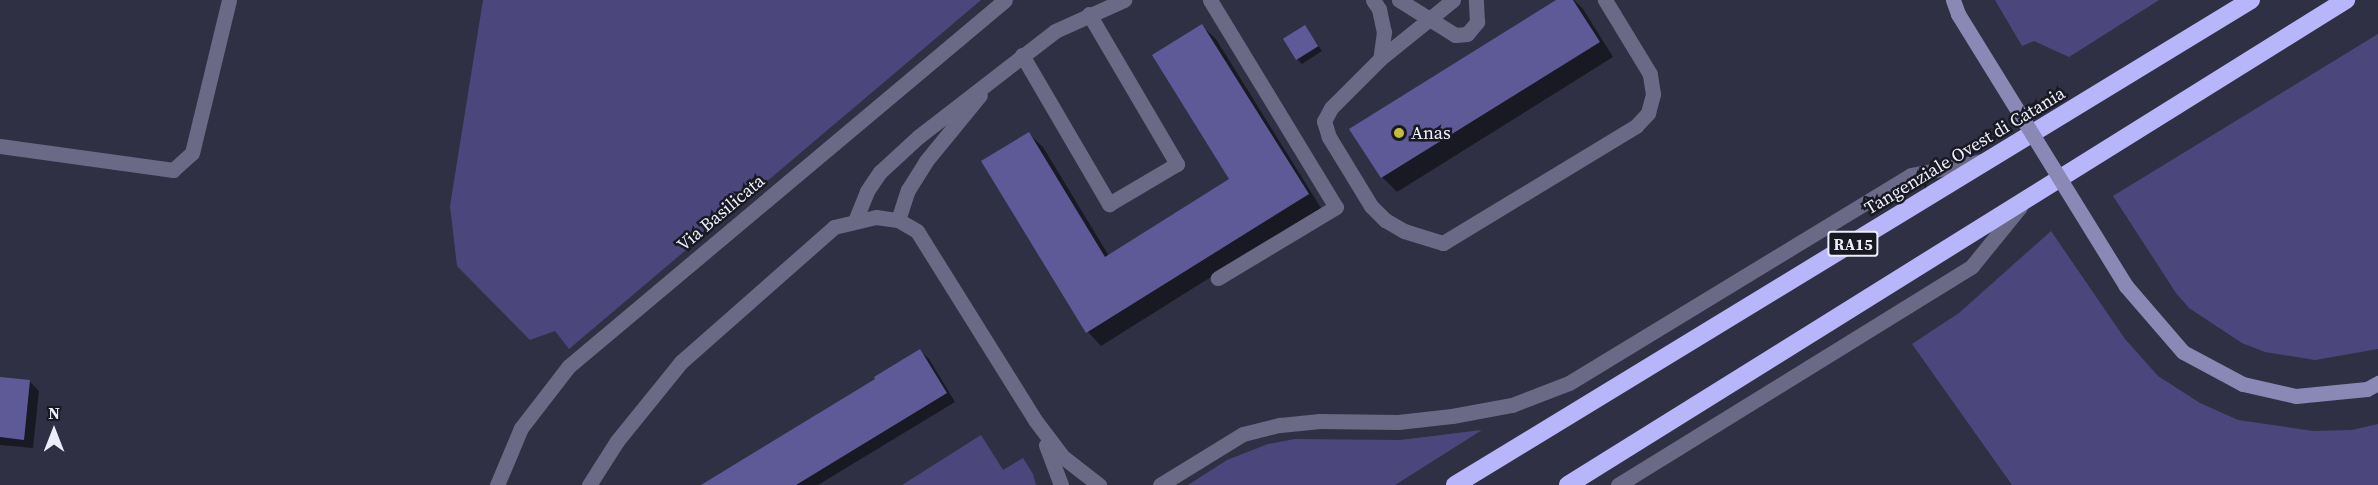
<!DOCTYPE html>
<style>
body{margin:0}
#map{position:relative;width:2378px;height:485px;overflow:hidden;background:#303045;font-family:"Source Serif 4",serif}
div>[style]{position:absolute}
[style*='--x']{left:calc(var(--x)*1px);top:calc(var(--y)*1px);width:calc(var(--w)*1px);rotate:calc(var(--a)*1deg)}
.green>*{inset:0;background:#4b477c}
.shadow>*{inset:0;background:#0007}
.building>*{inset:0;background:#5e5a98;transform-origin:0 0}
.lane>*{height:15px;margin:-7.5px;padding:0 7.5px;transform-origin:7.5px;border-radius:7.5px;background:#6b6a86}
.street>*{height:15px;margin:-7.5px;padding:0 7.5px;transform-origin:7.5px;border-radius:7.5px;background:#6b6a86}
.secondary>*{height:15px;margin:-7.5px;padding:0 7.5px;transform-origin:7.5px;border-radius:7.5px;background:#8a89b6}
.highway>*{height:18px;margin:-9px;padding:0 9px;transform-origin:9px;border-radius:9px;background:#b8b6fb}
.secondary-bridge>*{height:15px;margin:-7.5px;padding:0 7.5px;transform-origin:7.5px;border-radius:7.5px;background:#8a89b6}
.dots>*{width:16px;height:16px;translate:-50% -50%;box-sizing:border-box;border:3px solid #191923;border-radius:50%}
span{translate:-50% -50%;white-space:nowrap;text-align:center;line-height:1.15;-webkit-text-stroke:5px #191923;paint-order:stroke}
.shield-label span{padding:2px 4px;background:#191923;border:2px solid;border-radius:4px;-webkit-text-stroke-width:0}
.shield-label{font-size:16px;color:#ededfb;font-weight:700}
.poi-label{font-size:18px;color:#ededfb}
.left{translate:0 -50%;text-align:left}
.street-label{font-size:18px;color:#ededfb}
.north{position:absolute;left:24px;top:401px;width:60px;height:60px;-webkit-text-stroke:4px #191923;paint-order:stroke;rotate:0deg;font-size:16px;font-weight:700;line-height:24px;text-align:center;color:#ededfb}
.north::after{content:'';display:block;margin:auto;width:21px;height:27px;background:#ededfb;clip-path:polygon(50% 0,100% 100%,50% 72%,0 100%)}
</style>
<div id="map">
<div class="green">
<i style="clip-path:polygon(483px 0,981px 0,569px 349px,555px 331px,530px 340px,457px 266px,450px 206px)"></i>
<i style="clip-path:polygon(1995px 0,2159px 0,2069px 57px,2034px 41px,2022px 46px)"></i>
<i style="clip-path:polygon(2378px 34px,2378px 349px,2315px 360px,2265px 352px,2242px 343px,2189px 308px,2176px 293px,2113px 196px)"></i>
<i style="clip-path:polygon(2051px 231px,2125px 339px,2158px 376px,2200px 403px,2238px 420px,2313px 431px,2352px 430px,2378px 424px,2378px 485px,2012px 485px,1912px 344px,1959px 313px)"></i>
<i style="clip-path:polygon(1482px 430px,1395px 485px,1188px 485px,1227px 460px,1268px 444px,1295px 439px,1400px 440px)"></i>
<i style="clip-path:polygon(981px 435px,1003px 470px,1023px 458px,1033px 474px,1036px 485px,902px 485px)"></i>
</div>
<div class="shadow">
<i style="clip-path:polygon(1559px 0,1574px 0,1583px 9px,1613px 57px,1397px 192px,1382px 177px,1352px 129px)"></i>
<i style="clip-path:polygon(1202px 26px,1216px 39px,1321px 208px,1101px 346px,1088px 332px,983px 162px,1029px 134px,1043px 147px,1109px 256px,1231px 180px)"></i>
<i style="clip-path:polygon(1305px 27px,1322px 51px,1302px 64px,1297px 59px)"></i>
<i style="clip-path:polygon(920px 351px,929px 359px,955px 402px,818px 485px,704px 485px,877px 380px)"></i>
<i style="clip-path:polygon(0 378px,29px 381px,39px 391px,33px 448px,0 445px)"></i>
</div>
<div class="building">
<i style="clip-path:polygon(1556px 0,1573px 0,1600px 42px,1381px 178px,1349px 129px)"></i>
<i style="clip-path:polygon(1202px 24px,1309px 194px,1086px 333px,981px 161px,1029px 132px,1105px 257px,1229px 179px,1152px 55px)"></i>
<i style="left:1305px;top:25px;width:25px;height:26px;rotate:58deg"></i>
<i style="clip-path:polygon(920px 349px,947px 393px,796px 485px,701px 485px,875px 379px,874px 377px)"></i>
<i style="clip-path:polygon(0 377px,30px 380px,24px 440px,0 437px)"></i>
</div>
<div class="lane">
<i style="--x:1210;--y:0;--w:242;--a:58.7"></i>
<i style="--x:1336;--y:207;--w:138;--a:149"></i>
<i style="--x:1373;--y:0;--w:11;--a:56"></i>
<i style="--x:1379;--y:9;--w:24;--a:78"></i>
<i style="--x:1384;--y:32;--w:27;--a:98"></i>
<i style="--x:1399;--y:0;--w:66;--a:32"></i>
<i style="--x:1455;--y:35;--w:12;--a:-5"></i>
<i style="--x:1467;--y:34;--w:16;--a:-50"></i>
<i style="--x:1477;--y:22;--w:22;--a:-93"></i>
<i style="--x:1453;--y:0;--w:94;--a:141.1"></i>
<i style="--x:1380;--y:59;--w:69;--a:135"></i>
<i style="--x:1331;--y:108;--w:15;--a:118"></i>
<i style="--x:1324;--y:121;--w:17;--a:73"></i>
<i style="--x:1329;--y:137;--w:81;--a:58.7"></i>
<i style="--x:1371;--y:206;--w:20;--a:45"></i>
<i style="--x:1385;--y:220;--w:22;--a:30"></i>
<i style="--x:1404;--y:231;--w:41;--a:17.1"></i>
<i style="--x:1443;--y:243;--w:226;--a:-31.2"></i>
<i style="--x:1636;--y:126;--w:18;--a:-47"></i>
<i style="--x:1648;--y:113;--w:20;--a:-75"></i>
<i style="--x:1653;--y:94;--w:20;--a:-99"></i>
<i style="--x:1650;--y:74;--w:87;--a:-121.3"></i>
<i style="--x:1022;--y:55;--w:173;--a:59.7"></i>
<i style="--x:1109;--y:204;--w:79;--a:-30.5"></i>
<i style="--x:1177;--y:164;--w:174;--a:-120.4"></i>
<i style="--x:898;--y:220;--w:32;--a:-72"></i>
<i style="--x:908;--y:190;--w:34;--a:-58"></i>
<i style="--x:926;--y:161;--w:85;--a:-50.7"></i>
<i style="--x:855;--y:221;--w:32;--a:-68"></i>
<i style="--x:867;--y:191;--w:23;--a:-56"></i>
<i style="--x:880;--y:172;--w:52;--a:-42.6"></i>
<i style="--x:918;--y:137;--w:173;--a:-37.7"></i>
<i style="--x:1055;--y:31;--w:76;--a:-24.2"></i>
<i style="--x:1046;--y:445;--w:43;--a:69.4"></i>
<i style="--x:589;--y:485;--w:52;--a:-57.5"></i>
<i style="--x:617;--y:441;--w:102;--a:-51"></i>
<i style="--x:681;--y:362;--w:204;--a:-41.4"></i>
<i style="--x:834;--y:227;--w:43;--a:-13.4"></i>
<i style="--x:876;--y:217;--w:22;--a:8"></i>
<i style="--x:898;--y:220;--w:22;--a:30"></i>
<i style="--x:917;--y:231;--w:223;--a:58"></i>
<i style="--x:1035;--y:420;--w:46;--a:52.9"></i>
<i style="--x:1063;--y:457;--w:46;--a:37.9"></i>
<i style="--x:1160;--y:485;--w:97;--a:-31.6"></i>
<i style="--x:1243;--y:434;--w:38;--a:-14"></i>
<i style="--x:1280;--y:425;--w:40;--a:-5.7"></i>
<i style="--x:1320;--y:421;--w:78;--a:0.7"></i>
<i style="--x:1398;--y:422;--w:54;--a:-6.3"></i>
<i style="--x:1452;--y:416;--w:61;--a:-10.4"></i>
<i style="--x:1512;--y:405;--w:61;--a:-21.1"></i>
<i style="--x:1569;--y:383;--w:400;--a:-31.3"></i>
<i style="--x:1911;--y:175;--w:72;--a:-11.2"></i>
<i style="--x:1618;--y:485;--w:416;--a:-31.7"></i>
<i style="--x:1972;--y:266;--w:76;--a:-50.9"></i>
</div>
<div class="street">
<i style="--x:0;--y:146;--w:175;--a:7.9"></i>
<i style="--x:173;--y:170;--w:25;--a:-42"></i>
<i style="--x:192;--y:153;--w:157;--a:-76.4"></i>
<i style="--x:497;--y:485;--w:62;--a:-67.2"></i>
<i style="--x:521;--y:428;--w:78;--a:-52.3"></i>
<i style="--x:569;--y:366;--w:569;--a:-40.01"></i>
</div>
<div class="secondary">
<i style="--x:1953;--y:0;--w:15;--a:70"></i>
<i style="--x:2126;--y:286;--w:87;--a:49.2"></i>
<i style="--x:2183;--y:352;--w:68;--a:28.1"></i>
<i style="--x:2243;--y:384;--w:54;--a:12.8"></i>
<i style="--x:2296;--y:396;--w:71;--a:-5.6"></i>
<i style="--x:2367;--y:389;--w:13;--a:-29"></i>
</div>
<div class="highway">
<i style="--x:1455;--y:485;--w:932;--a:-31.35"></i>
<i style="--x:1568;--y:485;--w:917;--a:-31.94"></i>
</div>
<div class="secondary-bridge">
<i style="--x:1958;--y:14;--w:320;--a:58.3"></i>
</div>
<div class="dots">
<i style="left:1399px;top:133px;background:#c5bc3d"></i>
</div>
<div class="shield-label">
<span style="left:1853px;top:244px">RA15</span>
</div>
<div class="poi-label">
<span class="left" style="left:1411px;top:133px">Anas</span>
</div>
<div class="street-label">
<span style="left:1965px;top:151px;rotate:-31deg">Tangenziale Ovest di Catania</span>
<span style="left:721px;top:213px;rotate:-40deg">Via Basilicata</span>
</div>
<div class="north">N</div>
</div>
